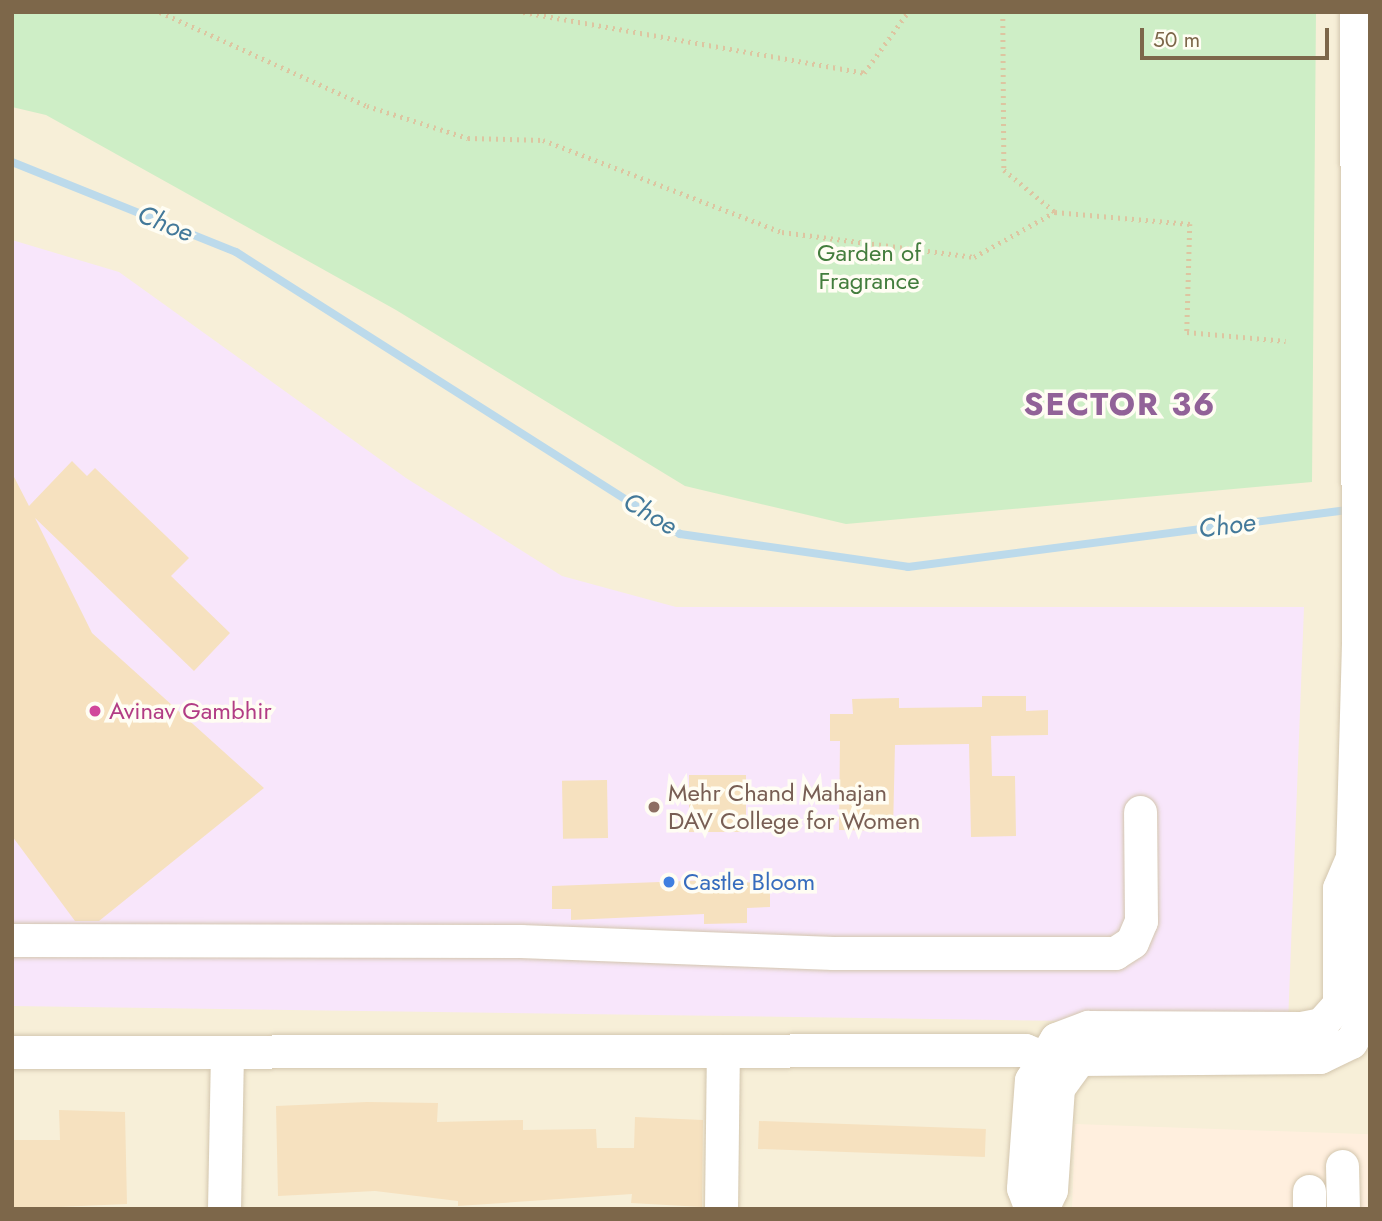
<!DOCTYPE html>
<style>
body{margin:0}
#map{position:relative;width:1382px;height:1221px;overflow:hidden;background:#fefbea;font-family:Jost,sans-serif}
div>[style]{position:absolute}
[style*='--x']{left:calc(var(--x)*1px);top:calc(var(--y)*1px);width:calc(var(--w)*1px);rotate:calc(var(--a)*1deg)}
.residential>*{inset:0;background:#f7efd8;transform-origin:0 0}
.commercial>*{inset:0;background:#ffefde;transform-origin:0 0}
.education>*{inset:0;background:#f8e6fb}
.green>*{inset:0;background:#ceeec6}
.stream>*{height:8px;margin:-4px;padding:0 4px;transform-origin:4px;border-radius:4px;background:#bcdaeb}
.building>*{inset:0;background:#f6e1bf;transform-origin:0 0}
.path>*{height:4.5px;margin-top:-2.25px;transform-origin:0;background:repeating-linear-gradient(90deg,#ddc5a1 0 2px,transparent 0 7px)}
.roads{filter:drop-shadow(0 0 2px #d3c6ae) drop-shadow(0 0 2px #d3c6ae)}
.minor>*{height:33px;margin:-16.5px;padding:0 16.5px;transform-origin:16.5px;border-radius:16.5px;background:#fff}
.dots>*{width:19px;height:19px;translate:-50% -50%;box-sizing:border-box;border:4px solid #fffdf3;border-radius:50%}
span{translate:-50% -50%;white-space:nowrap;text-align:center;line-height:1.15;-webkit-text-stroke:7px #fffdf3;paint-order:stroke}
.park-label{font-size:24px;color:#437d3d}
.hotel-label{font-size:24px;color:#b23c85}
.left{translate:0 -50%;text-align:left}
.education-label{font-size:24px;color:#785e54}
.shop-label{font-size:24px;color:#366cbe}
.water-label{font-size:26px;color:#43799a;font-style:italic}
.district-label{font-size:32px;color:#916298;font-weight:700;letter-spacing:2px}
.frame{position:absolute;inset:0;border:14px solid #7d674a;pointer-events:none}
.scale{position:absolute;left:1140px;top:28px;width:189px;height:32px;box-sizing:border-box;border:4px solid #7d674a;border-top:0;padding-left:9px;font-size:21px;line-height:24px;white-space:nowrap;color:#7d674a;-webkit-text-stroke:5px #fffdf3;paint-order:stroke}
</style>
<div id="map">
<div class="residential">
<i style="left:12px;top:12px;width:1358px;height:1197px"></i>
</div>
<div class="commercial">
<i style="left:1075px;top:1124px;width:295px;height:85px;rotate:2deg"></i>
</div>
<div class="education">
<i style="clip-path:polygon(12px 240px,119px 272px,406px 478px,562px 576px,676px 607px,1304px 607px,1288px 1024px,12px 1006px)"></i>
</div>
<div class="green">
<i style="clip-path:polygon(12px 12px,1316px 12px,1312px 482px,846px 524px,685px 486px,396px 310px,46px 115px,12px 107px)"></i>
</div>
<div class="stream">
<i style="--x:12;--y:162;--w:241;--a:21.9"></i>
<i style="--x:236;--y:252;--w:526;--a:32.42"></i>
<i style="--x:680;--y:534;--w:230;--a:8.2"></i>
<i style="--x:908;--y:567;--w:445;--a:-7.4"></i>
</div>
<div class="building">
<i style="clip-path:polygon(72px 461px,87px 476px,95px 468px,189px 558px,171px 576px,230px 633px,194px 671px,35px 518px,92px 633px,264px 788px,99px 921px,75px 921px,12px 836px,12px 473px,29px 506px)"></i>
<i style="clip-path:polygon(982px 696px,1026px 696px,1026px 711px,1048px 710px,1048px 735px,991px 736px,992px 776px,1015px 776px,1016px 836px,971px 837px,969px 744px,895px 745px,893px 831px,839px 830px,840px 741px,830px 741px,830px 714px,853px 714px,852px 699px,899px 698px,899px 708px,982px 707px)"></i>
<i style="left:689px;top:775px;width:57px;height:57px"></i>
<i style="left:607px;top:780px;width:58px;height:45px;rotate:89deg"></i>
<i style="clip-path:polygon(714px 880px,770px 884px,770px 907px,747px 908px,747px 923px,704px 924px,704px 914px,571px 920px,571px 909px,552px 909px,552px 886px)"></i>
<i style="clip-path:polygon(367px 1102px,438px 1103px,437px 1122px,523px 1120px,523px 1130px,596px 1129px,597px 1148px,634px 1148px,635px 1117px,703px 1120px,702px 1207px,631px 1203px,632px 1194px,458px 1206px,458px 1201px,375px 1191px,278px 1196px,276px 1106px)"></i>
<i style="clip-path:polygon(59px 1110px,125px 1112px,127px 1204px,12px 1209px,12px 1140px,60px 1140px)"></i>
<i style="left:759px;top:1121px;width:227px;height:28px;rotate:2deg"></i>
</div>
<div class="path">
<i style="--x:160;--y:12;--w:227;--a:24.4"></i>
<i style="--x:367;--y:106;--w:106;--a:17.6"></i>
<i style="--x:468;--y:138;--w:75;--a:1.5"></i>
<i style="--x:543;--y:140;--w:256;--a:21.1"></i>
<i style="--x:782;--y:232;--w:194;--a:7.4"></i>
<i style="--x:974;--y:257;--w:93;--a:-29.1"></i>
<i style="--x:1055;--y:212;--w:136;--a:5.1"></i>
<i style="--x:1190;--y:224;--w:108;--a:91.6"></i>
<i style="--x:1187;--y:332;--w:99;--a:5.2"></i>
<i style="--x:523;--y:12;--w:346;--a:10.1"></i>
<i style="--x:864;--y:73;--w:75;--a:-54.2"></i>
<i style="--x:1003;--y:12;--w:158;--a:89.6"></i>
<i style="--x:1004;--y:170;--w:66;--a:39.5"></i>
</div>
<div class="roads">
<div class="minor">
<i style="--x:1352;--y:858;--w:36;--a:66"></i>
<i style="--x:1367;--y:891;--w:115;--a:88.5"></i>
<i style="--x:12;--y:940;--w:508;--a:0.11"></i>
<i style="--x:520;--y:941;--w:313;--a:2.2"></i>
<i style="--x:833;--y:953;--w:282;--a:0"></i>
<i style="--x:1115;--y:953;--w:20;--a:-33"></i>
<i style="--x:1132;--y:942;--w:23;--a:-67"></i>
<i style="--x:1141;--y:921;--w:109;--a:-90.5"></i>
<i style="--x:12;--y:1052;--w:1013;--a:-0.11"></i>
<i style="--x:1025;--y:1050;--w:48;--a:22.2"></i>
<i style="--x:1342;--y:1166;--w:43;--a:88.7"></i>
<i style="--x:224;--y:1209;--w:153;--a:-88.9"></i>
<i style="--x:721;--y:1209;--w:158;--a:-89.3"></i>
<i style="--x:1031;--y:1209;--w:22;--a:-111"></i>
<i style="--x:1023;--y:1188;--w:108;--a:-85.8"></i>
<i style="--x:1031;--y:1080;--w:48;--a:-58.6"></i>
<i style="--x:1056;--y:1039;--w:34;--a:-21"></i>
<i style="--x:1088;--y:1027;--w:213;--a:0.3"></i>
<i style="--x:1301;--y:1028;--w:20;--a:-11"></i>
<i style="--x:1321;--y:1024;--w:27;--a:-48"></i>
<i style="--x:1339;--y:1004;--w:116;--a:-90"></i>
<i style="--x:1339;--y:888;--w:33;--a:-67"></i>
<i style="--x:1352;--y:858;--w:218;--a:-88.4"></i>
<i style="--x:1358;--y:640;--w:628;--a:-90.18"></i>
<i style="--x:1042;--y:1209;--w:21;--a:-65"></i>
<i style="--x:1051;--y:1190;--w:102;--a:-86.1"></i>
<i style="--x:1058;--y:1088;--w:36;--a:-54"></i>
<i style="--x:1079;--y:1059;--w:241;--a:-0.5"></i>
<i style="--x:1320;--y:1057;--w:34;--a:-26"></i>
<i style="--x:1351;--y:1042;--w:39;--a:-61"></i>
<i style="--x:1309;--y:1209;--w:18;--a:-90"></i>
</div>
</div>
<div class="dots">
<i style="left:95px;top:711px;background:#d1479c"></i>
<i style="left:654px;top:807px;background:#8d6e63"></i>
<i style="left:669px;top:882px;background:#3f7fe0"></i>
</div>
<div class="park-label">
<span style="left:869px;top:267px">Garden of<br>Fragrance</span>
</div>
<div class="hotel-label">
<span class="left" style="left:109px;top:711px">Avinav Gambhir</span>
</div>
<div class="education-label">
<span class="left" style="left:668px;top:807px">Mehr Chand Mahajan<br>DAV College for Women</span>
</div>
<div class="shop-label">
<span class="left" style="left:683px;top:882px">Castle Bloom</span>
</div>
<div class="water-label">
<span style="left:165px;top:224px;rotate:22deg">Choe</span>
<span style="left:650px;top:514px;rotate:31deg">Choe</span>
<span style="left:1227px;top:526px;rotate:-7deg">Choe</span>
</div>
<div class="district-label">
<span style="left:1120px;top:404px">SECTOR 36</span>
</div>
<div class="frame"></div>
<div class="scale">50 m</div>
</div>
